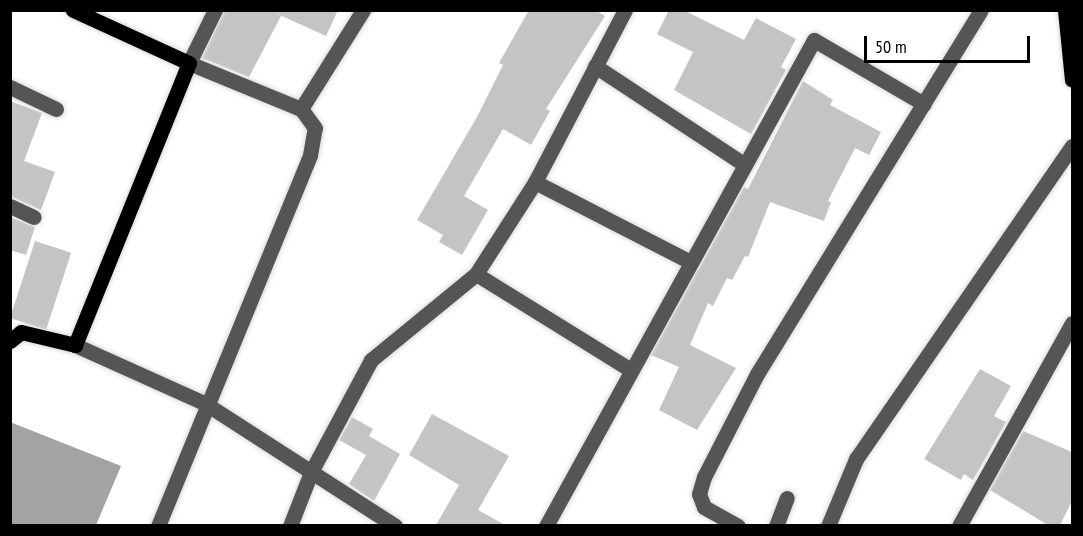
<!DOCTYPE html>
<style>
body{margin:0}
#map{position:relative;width:1083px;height:536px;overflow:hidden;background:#fff;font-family:"PT Sans Narrow",sans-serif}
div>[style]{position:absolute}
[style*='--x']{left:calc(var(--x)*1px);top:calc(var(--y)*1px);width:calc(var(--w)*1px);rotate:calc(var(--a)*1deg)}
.water>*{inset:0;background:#a3a3a3}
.building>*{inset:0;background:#c4c4c4;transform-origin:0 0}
.roads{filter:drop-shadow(0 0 2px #dbdbdb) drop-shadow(0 0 2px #dbdbdb)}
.minor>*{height:15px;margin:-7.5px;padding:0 7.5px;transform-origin:7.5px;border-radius:7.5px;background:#555}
.major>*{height:15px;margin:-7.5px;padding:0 7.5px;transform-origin:7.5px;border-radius:7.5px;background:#000}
span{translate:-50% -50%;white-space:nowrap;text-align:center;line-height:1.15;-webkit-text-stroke:5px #fff;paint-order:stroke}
.frame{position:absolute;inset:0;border:12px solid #000;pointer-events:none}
.scale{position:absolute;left:864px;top:36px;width:166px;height:27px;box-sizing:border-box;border:3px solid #000;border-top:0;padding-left:8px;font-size:18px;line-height:21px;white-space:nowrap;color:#000;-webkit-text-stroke:4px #fff;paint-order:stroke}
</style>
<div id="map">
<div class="water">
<i style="clip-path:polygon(10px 422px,121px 466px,96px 525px,11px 525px)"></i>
</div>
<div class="building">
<i style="clip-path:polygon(225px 10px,338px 10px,326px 36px,273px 12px,281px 16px,249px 77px,202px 58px)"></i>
<i style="clip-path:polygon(529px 10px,595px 10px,605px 16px,546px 109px,550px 111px,531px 145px,503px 129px,464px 196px,488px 210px,462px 255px,439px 242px,443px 235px,417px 220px,477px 117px,503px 65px,499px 63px)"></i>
<i style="clip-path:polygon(669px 10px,683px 10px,744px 40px,756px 18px,796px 39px,781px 67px,786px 70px,751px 134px,674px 90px,693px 52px,657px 34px)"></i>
<i style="clip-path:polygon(803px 81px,833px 100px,830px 105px,881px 132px,869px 155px,855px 148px,828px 201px,831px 202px,824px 221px,770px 202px,748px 257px,745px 256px,732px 280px,727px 278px,713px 306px,708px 303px,690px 345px,736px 368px,697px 430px,659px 410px,679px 367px,651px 355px,744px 187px,748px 189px)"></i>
<i style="clip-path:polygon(10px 101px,42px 113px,24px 161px,55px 172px,41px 210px,10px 196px)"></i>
<i style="clip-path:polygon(10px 217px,35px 227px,26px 255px,10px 250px)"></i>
<i style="left:35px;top:241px;width:38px;height:81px;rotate:18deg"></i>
<i style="clip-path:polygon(980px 369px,1011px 386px,994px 416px,1006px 422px,973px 480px,964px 474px,961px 480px,924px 459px)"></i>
<i style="clip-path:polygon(432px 414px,509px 456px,478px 510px,505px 525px,436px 525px,459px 485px,409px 455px)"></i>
<i style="clip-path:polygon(352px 417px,373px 429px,369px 436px,400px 454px,374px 501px,349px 484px,366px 455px,339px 440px)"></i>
<i style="clip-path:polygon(1023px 431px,1072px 452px,1072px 501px,1060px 525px,1048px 525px,990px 490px)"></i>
</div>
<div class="roads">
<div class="minor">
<i style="--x:595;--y:66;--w:176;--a:33.4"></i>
<i style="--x:10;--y:87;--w:51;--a:25.6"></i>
<i style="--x:301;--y:109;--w:117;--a:-57.9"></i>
<i style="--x:535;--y:182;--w:173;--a:27.2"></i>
<i style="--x:10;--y:206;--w:26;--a:25"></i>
<i style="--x:476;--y:274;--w:109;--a:-57.3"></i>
<i style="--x:535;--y:182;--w:194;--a:-62.4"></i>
<i style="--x:75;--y:345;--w:144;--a:24.2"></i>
<i style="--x:206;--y:404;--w:225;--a:32.8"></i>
<i style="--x:158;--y:526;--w:401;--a:-67.7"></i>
<i style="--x:310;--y:155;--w:27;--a:-80"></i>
<i style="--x:315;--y:128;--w:24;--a:-126"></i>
<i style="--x:301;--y:109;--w:121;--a:-157.7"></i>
<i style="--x:189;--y:63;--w:59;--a:-63.9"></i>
<i style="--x:290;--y:526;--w:58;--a:-68.7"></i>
<i style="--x:311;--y:472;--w:127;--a:-61.8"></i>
<i style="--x:371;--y:360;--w:136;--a:-39.3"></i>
<i style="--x:476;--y:274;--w:182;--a:31.8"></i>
<i style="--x:546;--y:526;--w:555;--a:-61.13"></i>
<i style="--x:814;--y:40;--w:127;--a:30.2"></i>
<i style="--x:738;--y:526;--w:39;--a:-151"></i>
<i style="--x:704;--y:507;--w:14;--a:-111"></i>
<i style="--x:699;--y:494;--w:18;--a:-74"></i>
<i style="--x:704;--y:477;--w:116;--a:-62.8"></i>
<i style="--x:757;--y:374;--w:427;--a:-58.4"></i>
<i style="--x:776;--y:526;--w:30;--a:-69"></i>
<i style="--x:828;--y:526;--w:73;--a:-67.3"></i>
<i style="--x:856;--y:459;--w:380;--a:-55.4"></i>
<i style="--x:959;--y:526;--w:232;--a:-60.9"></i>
</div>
<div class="major">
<i style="--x:1065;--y:10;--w:70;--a:84.3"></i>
<i style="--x:10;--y:341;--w:14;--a:-39"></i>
<i style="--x:21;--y:332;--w:56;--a:13.5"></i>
<i style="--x:75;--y:345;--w:304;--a:-68"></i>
<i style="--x:189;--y:63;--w:128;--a:-155.4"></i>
</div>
</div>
<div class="frame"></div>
<div class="scale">50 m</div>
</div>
